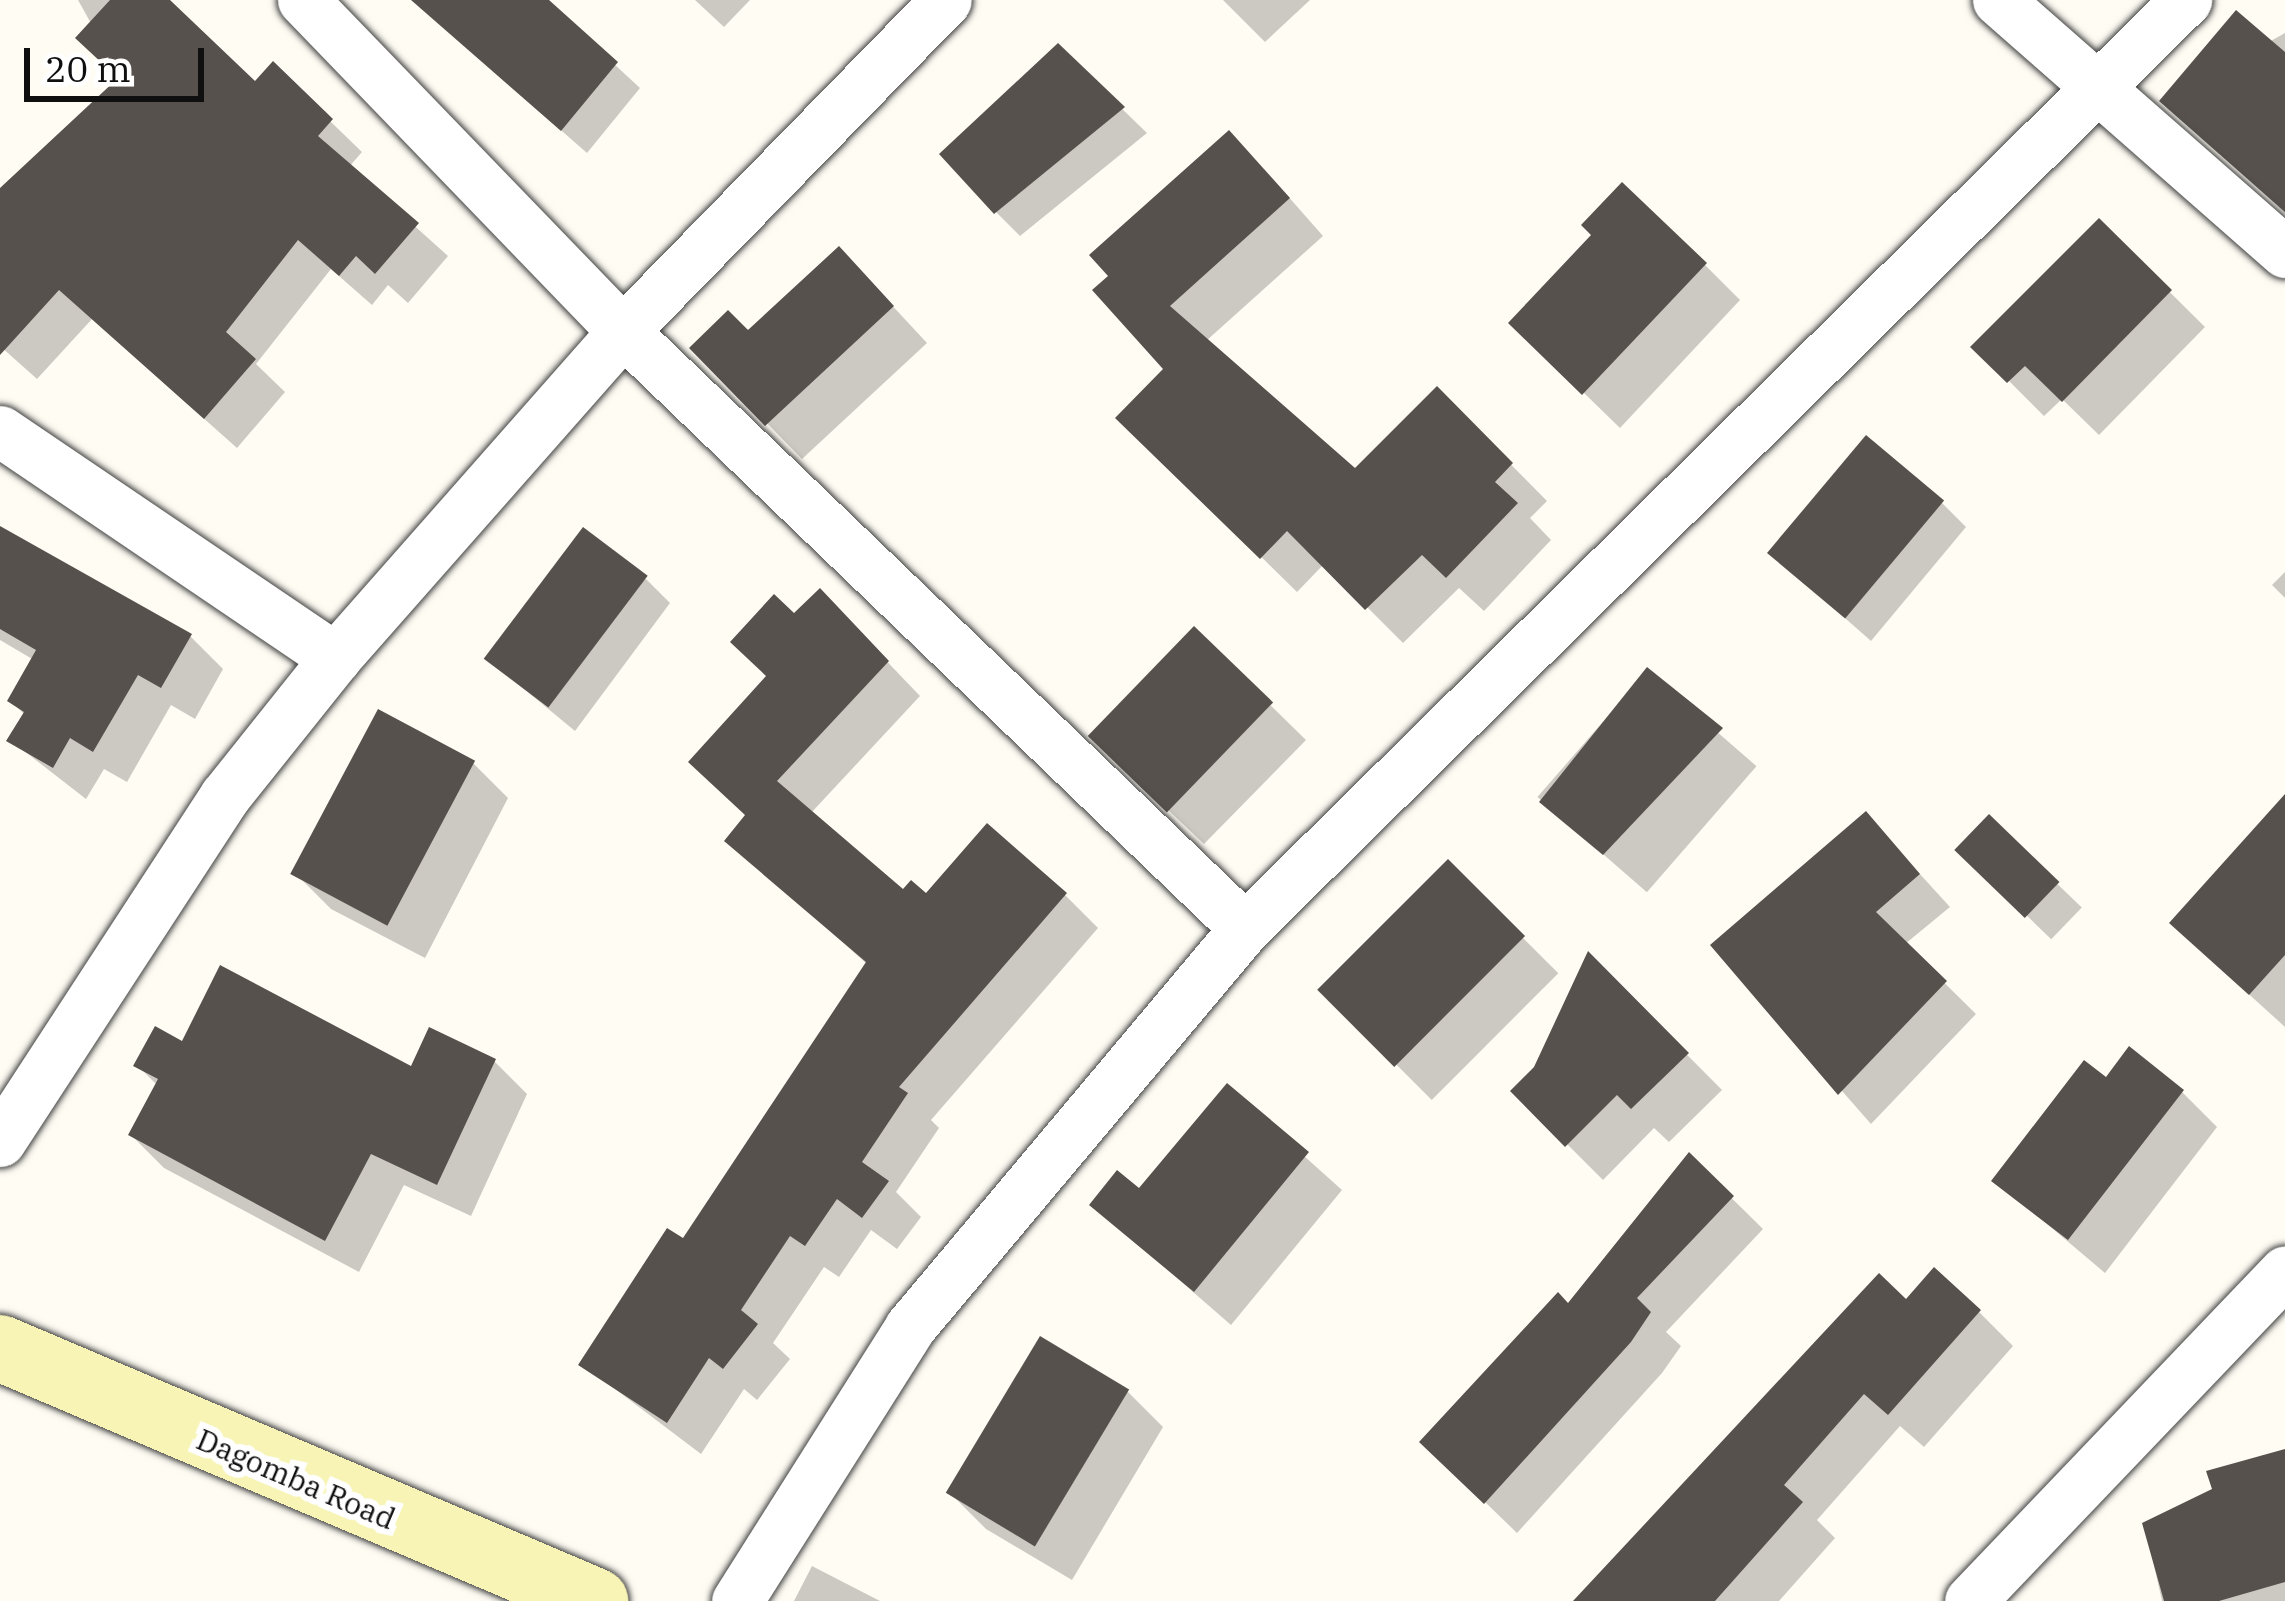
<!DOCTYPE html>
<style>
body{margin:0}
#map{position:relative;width:2285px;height:1601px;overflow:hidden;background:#fefcf3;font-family:"IBM Plex Serif",serif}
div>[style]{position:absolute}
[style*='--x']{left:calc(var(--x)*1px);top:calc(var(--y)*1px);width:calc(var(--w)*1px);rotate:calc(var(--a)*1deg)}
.shadow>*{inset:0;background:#0003;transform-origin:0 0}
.building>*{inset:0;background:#57514d;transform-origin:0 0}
.roads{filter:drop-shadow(0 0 3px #424242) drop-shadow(0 0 3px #424242)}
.street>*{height:51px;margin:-25.5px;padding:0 25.5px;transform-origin:25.5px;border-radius:25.5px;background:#fff}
.secondary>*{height:66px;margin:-33px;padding:0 33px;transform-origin:33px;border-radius:33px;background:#f7f4b5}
span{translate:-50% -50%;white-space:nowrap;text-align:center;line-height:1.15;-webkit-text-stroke:12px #fff;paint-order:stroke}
.street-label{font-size:30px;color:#0f0f0f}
.scale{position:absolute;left:24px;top:48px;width:180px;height:54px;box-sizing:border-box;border:6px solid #0f0f0f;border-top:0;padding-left:15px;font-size:36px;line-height:42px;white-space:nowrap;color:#0f0f0f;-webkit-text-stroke:9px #fff;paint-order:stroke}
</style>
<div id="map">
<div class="shadow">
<i style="clip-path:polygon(78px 0,166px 0,256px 85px,273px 66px,362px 152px,349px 167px,448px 256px,408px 303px,388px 285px,372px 305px,331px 269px,256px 364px,285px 392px,237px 448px,92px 319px,37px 379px,0 346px,0 192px,122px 79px)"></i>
<i style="clip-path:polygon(439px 0,545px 0,640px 88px,587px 153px,453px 36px)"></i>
<i style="clip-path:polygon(695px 0,750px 0,724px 27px)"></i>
<i style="clip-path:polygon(1223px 0,1310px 0,1265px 42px)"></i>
<i style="clip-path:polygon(2285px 33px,2285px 213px,2163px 101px)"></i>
<i style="clip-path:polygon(1058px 47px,1147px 133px,1020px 236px,996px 212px)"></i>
<i style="clip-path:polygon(1264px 169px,1323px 236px,1206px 341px,1355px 472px,1437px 390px,1547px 501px,1530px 518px,1551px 540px,1484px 611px,1459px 588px,1403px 643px,1324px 564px,1297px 592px,1120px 418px,1167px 369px,1096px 290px)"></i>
<i style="clip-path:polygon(2099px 222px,2205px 327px,2099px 435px,2062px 399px,2044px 416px,1975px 347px)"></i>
<i style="clip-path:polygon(1595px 235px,1705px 265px,1740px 300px,1620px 428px,1512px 323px)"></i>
<i style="clip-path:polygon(874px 286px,927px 343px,802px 459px,694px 348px)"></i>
<i style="clip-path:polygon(1942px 503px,1966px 527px,1871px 641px,1771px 553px)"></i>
<i style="clip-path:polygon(0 531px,190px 636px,223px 669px,195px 719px,171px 705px,127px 782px,104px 769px,86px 799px,10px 740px,25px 715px,11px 701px,34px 660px,0 640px)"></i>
<i style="clip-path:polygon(2285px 572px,2285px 598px,2272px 585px)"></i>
<i style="clip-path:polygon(646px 579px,670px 603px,575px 731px,489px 660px)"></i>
<i style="clip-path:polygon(794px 617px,853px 626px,920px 696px,811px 813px,903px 893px,1065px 895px,1098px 928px,931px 1120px,939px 1128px,896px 1192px,921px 1217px,897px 1249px,871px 1230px,839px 1277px,824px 1267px,773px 1343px,790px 1359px,757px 1400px,744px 1389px,701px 1454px,582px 1364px,683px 1242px,868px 965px,728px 840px,748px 816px,769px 678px)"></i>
<i style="clip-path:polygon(1194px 630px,1306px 740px,1204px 844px,1126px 770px)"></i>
<i style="left:1647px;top:671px;width:145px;height:167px;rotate:41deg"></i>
<i style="clip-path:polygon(473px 763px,508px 798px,425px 958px,331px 909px,295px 873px)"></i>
<i style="clip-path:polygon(2285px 805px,2285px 1027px,2209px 958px)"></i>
<i style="clip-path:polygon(1866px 815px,1950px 907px,1905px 944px,1976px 1014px,1871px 1124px,1714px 945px)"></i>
<i style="left:1989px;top:818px;width:129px;height:44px;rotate:44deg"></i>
<i style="left:1448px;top:863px;width:156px;height:179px;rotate:45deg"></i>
<i style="clip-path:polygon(1589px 956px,1722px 1090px,1669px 1142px,1654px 1128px,1603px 1180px,1514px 1091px,1537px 1069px)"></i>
<i style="clip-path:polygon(184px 1045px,412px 1070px,494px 1061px,527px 1094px,471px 1216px,404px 1185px,359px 1272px,164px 1168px,131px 1135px,158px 1086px,137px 1065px)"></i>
<i style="clip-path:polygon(2106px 1081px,2182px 1092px,2217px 1127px,2105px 1273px,1995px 1180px)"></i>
<i style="clip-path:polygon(1227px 1087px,1342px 1190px,1231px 1325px,1093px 1205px,1140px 1192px)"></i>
<i style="clip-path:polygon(1689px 1156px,1763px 1229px,1666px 1332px,1681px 1346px,1662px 1373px,1517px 1533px,1423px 1442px,1569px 1306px)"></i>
<i style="clip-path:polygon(1906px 1303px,1979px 1312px,2013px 1346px,1924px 1447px,1900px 1426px,1817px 1520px,1835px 1538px,1779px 1601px,1579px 1601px)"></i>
<i style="clip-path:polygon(1127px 1391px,1163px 1427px,1072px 1580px,986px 1529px,950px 1493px)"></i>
<i style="clip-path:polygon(2285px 1457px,2285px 1601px,2162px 1601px,2145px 1525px)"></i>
<i style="clip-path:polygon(812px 1566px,880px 1601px,794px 1601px)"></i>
</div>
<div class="building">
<i style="clip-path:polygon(110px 0,170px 0,255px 81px,273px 61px,333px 119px,318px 136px,419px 223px,375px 274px,356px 256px,339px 276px,298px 240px,226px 332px,256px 359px,204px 419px,59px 290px,0 355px,0 188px,118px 78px,75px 38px)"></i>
<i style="clip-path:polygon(411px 0,549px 0,618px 62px,561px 131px)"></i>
<i style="clip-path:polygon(2236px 10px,2285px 52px,2285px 212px,2159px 101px)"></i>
<i style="clip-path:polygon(1058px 43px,1125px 107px,994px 214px,939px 154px)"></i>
<i style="clip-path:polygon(1229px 130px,1290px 198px,1170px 306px,1355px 468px,1437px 386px,1513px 463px,1495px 482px,1518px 503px,1446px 578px,1422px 555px,1365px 610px,1287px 531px,1260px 559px,1115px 418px,1163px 369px,1092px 290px,1108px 276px,1089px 255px)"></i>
<i style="clip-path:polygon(1622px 182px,1707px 263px,1582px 395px,1508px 323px,1591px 235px,1581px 225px)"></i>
<i style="clip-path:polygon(2099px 218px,2172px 290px,2062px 402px,2025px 366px,2007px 383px,1970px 347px)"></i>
<i style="clip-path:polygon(839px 246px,894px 306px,765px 426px,689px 348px,728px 310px,748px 330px)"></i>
<i style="left:1866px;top:435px;width:102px;height:154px;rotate:40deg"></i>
<i style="clip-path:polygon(0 526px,192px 634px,161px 688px,138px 675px,93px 752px,70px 738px,53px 768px,6px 741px,24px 712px,7px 701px,36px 650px,0 629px)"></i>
<i style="left:583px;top:527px;width:81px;height:165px;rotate:37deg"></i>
<i style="clip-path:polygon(820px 588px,889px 661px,777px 781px,903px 889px,911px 880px,926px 893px,987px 823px,1067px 893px,899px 1087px,908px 1093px,862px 1162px,889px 1181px,862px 1218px,837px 1199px,805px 1246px,790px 1236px,741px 1310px,758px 1324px,723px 1369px,709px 1358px,667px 1423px,578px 1365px,667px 1228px,683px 1238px,866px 962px,724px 841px,745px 815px,688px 762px,766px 676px,730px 642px,774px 594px,794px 613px)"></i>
<i style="left:1194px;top:626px;width:110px;height:153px;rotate:44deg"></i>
<i style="clip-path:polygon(1647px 667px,1723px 728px,1603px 855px,1539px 802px)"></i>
<i style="left:378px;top:709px;width:110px;height:187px;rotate:28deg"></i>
<i style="clip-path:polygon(2285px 794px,2285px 955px,2249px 995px,2169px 923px)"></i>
<i style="clip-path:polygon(1866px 811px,1920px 874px,1876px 912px,1947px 981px,1838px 1095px,1710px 945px)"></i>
<i style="left:1989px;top:814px;width:98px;height:50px;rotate:44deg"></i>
<i style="left:1448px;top:859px;width:109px;height:185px;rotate:45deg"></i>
<i style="clip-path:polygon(1588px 951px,1689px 1053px,1631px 1109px,1617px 1095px,1565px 1147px,1510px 1091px,1534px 1067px)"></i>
<i style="clip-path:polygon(220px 965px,411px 1066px,429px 1027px,496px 1059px,437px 1185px,371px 1154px,325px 1241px,128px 1135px,158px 1079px,133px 1066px,155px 1026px,182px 1041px)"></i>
<i style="clip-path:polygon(2129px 1046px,2184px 1090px,2068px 1240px,1991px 1181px,2084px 1060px,2106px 1077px)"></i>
<i style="clip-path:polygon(1227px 1083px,1309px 1152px,1194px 1292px,1089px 1205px,1117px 1170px,1139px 1188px)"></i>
<i style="clip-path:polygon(1689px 1152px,1734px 1196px,1637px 1298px,1651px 1312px,1631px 1342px,1484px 1504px,1419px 1442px,1558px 1292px,1568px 1303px)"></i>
<i style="clip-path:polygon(1934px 1267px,1981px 1310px,1888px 1415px,1864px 1394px,1784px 1485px,1803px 1502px,1715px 1601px,1573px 1601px,1879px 1273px,1906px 1299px)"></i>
<i style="left:1040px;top:1336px;width:104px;height:183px;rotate:31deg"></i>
<i style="clip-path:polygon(2285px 1449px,2285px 1582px,2219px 1601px,2164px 1601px,2142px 1523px,2212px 1489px,2206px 1471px)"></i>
</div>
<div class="roads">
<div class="street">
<i style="--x:303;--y:0;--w:460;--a:46"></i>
<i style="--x:623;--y:331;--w:862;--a:43.83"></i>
<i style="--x:1998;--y:0;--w:382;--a:41.3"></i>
<i style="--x:0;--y:431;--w:405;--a:34.1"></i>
<i style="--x:0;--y:1141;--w:412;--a:-56.9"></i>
<i style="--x:225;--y:796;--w:176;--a:-51.4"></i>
<i style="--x:335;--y:658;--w:436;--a:-48.6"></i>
<i style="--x:623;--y:331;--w:462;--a:-45.7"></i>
<i style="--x:737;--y:1601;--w:324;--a:-57.7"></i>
<i style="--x:910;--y:1327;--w:521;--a:-49.98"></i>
<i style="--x:1245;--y:928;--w:1322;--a:-44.6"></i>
<i style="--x:1970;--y:1601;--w:456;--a:-46.3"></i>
</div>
<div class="secondary">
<i style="--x:0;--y:1348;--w:647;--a:23.04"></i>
</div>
</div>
<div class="street-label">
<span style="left:296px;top:1479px;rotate:23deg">Dagomba Road</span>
</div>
<div class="scale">20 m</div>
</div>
